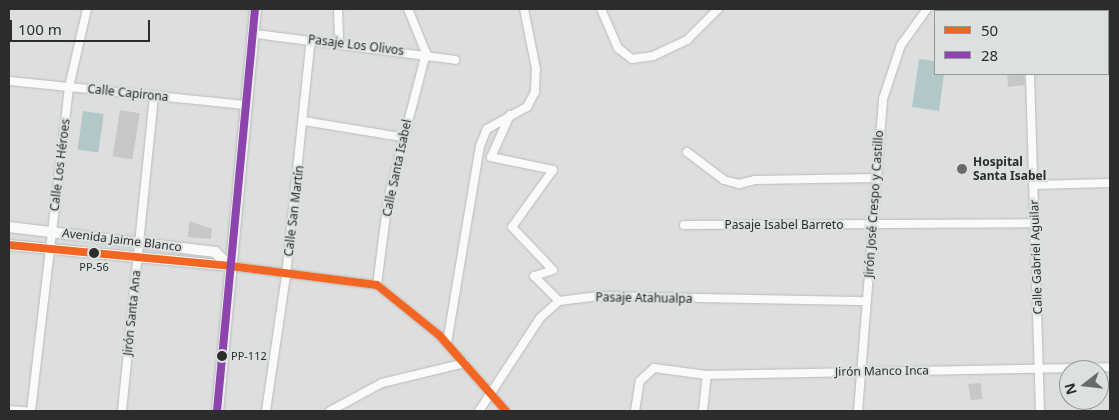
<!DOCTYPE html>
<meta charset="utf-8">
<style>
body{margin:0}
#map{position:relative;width:1119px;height:420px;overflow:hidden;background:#dddfdf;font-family:"Noto Sans",sans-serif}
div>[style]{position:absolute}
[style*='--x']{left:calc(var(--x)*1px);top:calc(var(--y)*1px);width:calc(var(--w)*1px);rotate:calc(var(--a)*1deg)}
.green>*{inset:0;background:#b2c8c8;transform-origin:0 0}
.building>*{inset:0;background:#c6c8c8;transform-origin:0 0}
.roads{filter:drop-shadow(0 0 1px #b9bbbb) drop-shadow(0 0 1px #b9bbbb)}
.minor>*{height:8px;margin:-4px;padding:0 4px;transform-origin:4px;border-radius:4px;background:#fafafa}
.tertiary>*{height:10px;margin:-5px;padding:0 5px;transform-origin:5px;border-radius:5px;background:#fafafa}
.secondary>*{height:11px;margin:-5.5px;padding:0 5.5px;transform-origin:5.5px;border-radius:5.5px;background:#eaefef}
.bus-1>*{height:8px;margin:-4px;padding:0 4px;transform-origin:4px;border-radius:4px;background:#f26522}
.bus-2>*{height:8px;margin:-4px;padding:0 4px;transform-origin:4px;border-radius:4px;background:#8e44ad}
.dots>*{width:14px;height:14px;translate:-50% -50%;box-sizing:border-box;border:2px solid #dce0e0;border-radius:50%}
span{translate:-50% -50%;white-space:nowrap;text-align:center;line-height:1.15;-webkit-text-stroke:4.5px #dce0e0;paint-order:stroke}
.bus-label{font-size:11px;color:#2b2d2d}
.left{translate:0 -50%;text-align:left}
.street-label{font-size:12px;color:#2b2d2d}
.poi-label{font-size:12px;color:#2b2d2d;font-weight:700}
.frame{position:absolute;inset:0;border:10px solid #2b2d2d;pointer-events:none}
.legend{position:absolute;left:934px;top:10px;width:175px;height:65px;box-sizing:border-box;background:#dce0e0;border:1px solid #959898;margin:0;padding:6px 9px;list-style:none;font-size:15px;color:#2b2d2d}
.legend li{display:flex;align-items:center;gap:10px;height:25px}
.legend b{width:25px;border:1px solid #959898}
.north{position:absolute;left:1059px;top:360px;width:50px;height:50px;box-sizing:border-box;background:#dce0e0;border:1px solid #959898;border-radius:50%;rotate:254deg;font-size:14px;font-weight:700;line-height:20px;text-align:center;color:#2b2d2d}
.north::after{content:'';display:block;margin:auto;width:18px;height:22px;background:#696b6b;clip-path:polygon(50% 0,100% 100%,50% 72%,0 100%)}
.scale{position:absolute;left:10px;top:20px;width:140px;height:22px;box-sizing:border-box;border:2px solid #2b2d2d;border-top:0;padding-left:6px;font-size:15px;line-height:18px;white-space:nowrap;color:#2b2d2d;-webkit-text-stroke:4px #dce0e0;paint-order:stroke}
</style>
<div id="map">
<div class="green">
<i style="clip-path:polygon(919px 59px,935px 61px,935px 74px,944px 74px,939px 111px,912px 107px)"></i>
<i style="left:83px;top:111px;width:21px;height:39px;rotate:8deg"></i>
</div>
<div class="building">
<i style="clip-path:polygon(1007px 74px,1024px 74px,1025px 85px,1008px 87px)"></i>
<i style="left:120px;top:110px;width:20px;height:47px;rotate:9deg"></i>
<i style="clip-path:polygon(189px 221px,212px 229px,211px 239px,188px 237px)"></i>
<i style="clip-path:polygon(981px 383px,982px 399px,971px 400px,968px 384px)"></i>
</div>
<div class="roads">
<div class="minor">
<i style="--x:338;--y:9;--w:33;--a:88"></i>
<i style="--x:601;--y:9;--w:43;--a:66.4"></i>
<i style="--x:618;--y:48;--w:18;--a:38"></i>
<i style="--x:632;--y:59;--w:21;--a:-8"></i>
<i style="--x:653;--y:56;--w:38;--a:-25"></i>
<i style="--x:687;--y:40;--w:44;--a:-45"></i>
<i style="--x:1029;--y:9;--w:2;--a:90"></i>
<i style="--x:256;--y:34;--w:201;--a:7.4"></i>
<i style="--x:1030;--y:74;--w:337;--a:88.3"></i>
<i style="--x:9;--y:81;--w:238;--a:5.8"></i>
<i style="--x:510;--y:115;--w:46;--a:114.3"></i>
<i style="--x:491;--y:157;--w:63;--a:11.8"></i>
<i style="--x:553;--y:170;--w:70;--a:125.7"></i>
<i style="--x:512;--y:227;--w:59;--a:46.4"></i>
<i style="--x:553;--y:270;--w:20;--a:162"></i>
<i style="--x:534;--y:276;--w:35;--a:45"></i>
<i style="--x:304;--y:121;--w:98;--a:9.4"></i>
<i style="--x:687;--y:152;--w:46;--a:37.1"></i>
<i style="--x:724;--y:180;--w:16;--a:15"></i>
<i style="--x:739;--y:184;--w:16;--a:-14"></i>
<i style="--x:755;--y:180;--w:120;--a:-1"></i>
<i style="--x:1033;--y:185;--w:77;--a:-1.5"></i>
<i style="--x:684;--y:225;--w:351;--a:-0.3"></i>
<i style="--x:230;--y:266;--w:148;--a:7.4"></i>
<i style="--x:377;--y:285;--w:81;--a:39"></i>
<i style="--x:440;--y:336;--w:100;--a:48.7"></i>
<i style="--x:377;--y:285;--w:87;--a:-82.7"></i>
<i style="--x:388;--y:199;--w:151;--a:-75.4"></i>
<i style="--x:426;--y:53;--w:48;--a:-112.2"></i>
<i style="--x:447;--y:343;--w:200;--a:-80.5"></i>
<i style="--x:480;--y:146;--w:18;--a:-68"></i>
<i style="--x:487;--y:129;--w:46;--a:-28.8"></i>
<i style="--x:527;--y:107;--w:17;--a:-62"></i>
<i style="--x:535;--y:92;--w:23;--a:-88"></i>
<i style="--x:536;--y:69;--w:61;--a:-101.3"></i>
<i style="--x:9;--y:410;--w:16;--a:4"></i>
<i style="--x:31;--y:411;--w:326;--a:-83.3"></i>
<i style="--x:69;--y:87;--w:80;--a:-77"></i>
<i style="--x:122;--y:411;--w:317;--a:-84.2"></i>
<i style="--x:266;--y:411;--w:137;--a:-81.6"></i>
<i style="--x:286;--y:275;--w:237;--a:-84"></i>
<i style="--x:330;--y:411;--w:59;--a:-28.3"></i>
<i style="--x:382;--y:383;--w:85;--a:-13.5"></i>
<i style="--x:479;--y:411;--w:111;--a:-56.7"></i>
<i style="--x:540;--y:318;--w:25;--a:-42"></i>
<i style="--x:559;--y:301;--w:40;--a:-7.1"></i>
<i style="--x:599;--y:296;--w:267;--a:1.1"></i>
<i style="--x:635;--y:411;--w:30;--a:-81"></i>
<i style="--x:640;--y:381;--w:19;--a:-43"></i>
<i style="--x:654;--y:368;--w:53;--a:7.5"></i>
<i style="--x:707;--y:375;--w:403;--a:-1.1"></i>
<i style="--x:703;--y:411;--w:36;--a:-84"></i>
<i style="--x:858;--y:411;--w:313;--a:-85.4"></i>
<i style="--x:883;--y:99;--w:57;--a:-71.6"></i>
<i style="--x:901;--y:45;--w:44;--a:-54.2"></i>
</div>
<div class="tertiary">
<i style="--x:9;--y:227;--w:208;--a:6.9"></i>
<i style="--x:215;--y:252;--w:21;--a:43"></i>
<i style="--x:9;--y:245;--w:222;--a:5.4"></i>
</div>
<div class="secondary">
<i style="--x:217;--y:411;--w:404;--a:-84.6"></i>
</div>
</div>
<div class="bus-1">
<i style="--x:9;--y:245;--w:222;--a:5.4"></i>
<i style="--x:230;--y:266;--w:148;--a:7.4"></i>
<i style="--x:377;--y:285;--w:81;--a:39"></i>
<i style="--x:440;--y:336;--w:100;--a:48.7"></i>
</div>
<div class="bus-2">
<i style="--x:217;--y:411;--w:404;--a:-84.6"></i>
</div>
<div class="dots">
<i style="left:962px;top:169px;background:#696b6b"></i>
<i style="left:94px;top:253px;background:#2b2d2d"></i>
<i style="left:222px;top:356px;background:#2b2d2d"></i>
</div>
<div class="bus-label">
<span style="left:94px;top:267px">PP-56</span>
<span class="left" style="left:231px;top:356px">PP-112</span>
</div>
<div class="street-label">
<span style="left:356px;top:45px;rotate:7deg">Pasaje Los Olivos</span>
<span style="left:128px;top:93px;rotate:6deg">Calle Capirona</span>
<span style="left:60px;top:165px;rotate:-83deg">Calle Los Héroes</span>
<span style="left:397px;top:168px;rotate:-78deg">Calle Santa Isabel</span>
<span style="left:874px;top:204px;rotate:-86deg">Jirón José Crespo y Castillo</span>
<span style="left:294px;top:211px;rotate:-83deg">Calle San Martín</span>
<span style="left:784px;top:225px">Pasaje Isabel Barreto</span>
<span style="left:122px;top:240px;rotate:7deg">Avenida Jaime Blanco</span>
<span style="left:1036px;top:257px;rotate:-92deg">Calle Gabriel Aguilar</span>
<span style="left:644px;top:298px;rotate:1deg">Pasaje Atahualpa</span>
<span style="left:132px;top:313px;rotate:-84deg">Jirón Santa Ana</span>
<span style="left:882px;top:371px;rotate:-1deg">Jirón Manco Inca</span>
</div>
<div class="poi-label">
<span class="left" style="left:973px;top:169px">Hospital<br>Santa Isabel</span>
</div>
<div class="frame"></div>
<ul class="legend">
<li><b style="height:6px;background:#f26522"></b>50</li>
<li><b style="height:6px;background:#8e44ad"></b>28</li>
</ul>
<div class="north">N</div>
<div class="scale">100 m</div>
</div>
